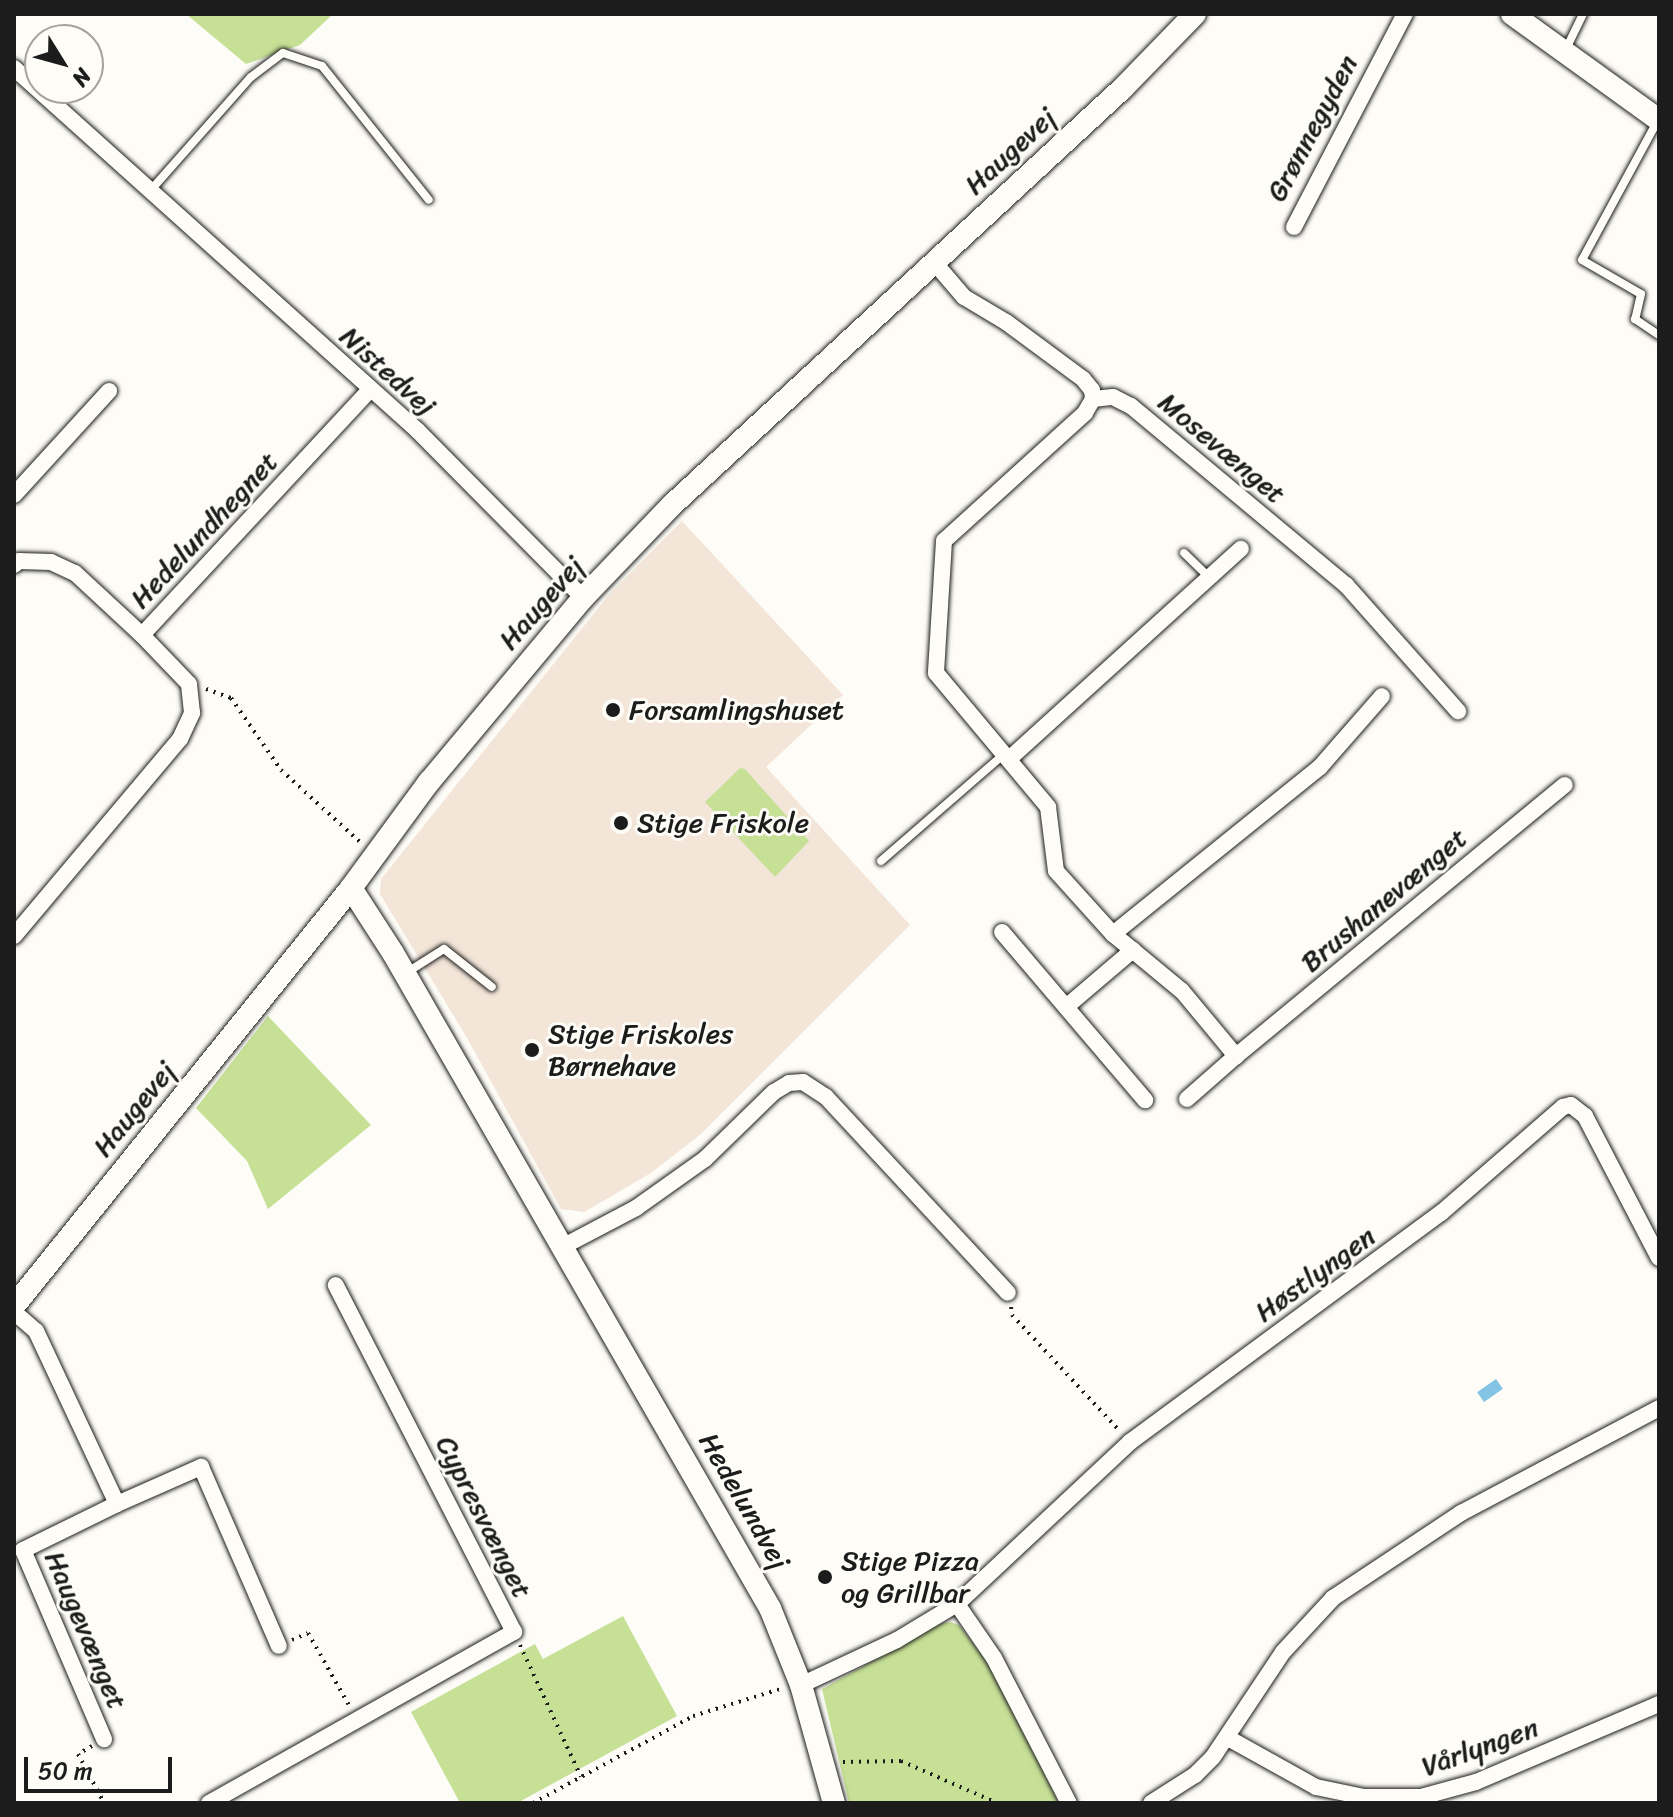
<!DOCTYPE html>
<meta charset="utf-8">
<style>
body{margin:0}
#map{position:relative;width:1673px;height:1817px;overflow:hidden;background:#fdfcf7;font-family:Sriracha,sans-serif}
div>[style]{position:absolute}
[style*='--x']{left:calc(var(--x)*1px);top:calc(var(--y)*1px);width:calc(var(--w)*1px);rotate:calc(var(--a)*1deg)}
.built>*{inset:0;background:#f3e5d8}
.green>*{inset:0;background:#c6e096}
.water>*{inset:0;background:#83c4e4;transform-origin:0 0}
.path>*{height:4px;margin-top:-2px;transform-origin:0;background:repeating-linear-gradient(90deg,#1c1c1c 0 2px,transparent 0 8px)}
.roads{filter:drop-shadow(0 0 2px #1c1c1c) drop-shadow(0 0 2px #1c1c1c)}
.lane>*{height:8px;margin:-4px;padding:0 4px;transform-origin:4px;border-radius:4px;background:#fdfcf7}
.street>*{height:16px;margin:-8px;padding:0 8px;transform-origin:8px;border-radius:8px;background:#fdfcf7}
.secondary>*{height:22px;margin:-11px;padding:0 11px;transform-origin:11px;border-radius:11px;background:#fdfcf7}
.dots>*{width:22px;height:22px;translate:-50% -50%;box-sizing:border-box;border:4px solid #fdfcf7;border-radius:50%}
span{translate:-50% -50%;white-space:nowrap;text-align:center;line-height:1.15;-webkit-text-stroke:6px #fdfcf7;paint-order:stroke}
.street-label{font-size:28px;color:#1c1c1c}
.poi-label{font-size:28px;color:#1c1c1c}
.left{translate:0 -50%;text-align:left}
.frame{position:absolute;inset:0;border:16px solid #1c1c1c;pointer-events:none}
.north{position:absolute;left:24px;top:24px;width:80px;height:80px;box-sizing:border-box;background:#fdfcf7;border:2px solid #a3a29f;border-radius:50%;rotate:127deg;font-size:22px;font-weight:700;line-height:32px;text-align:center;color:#1c1c1c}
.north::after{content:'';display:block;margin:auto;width:28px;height:36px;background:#1c1c1c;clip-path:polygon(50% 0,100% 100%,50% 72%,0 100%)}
.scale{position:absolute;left:24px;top:1757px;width:148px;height:36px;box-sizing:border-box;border:4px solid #1c1c1c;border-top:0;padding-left:10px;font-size:24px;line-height:28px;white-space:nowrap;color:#1c1c1c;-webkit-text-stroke:6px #fdfcf7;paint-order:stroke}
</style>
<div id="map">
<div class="built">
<i style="clip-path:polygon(682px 521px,843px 695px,766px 767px,910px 925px,701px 1134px,651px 1173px,584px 1212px,561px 1209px,467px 1038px,380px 894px,381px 879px,608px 596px)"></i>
</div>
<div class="green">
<i style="clip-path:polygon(186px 14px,333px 14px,300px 45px,246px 64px)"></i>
<i style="clip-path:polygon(740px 768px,745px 769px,809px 841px,775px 877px,705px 802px)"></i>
<i style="clip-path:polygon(268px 1016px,371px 1125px,268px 1209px,247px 1161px,196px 1108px)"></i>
<i style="clip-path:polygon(623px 1616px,677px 1716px,517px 1803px,460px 1803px,411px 1712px,535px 1644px,543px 1659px)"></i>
<i style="clip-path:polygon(950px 1622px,959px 1625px,987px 1662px,1059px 1803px,849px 1803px,822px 1689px,942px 1623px)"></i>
</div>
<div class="water">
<i style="left:1496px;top:1379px;width:12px;height:23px;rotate:55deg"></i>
</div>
<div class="path">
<i style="--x:206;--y:689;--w:27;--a:20"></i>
<i style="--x:231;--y:698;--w:88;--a:55.2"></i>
<i style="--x:281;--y:770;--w:108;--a:42.4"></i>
<i style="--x:1011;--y:1307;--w:8;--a:83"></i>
<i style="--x:1012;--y:1315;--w:156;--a:47.1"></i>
<i style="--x:292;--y:1640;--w:17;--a:-24"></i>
<i style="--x:308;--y:1633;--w:85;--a:60.4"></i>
<i style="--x:520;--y:1645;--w:145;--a:65.2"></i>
<i style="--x:92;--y:1746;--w:16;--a:150"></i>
<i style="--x:78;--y:1754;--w:55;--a:62"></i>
<i style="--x:843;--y:1762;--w:58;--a:-1"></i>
<i style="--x:901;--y:1761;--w:105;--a:23.6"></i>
<i style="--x:533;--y:1803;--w:182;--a:-28.5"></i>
<i style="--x:693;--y:1716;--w:91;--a:-17.2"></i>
</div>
<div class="roads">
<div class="lane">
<i style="--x:1566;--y:49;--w:39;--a:-64"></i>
<i style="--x:1658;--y:120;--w:159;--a:118.5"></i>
<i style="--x:1582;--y:260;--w:68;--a:30"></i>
<i style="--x:1641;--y:294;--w:26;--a:103"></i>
<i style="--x:1635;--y:319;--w:29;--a:34"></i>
<i style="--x:150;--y:191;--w:152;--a:-48.5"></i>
<i style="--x:251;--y:77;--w:40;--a:-37"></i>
<i style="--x:283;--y:53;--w:41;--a:18.4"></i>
<i style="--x:322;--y:66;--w:171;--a:51.4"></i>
<i style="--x:1184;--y:553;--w:35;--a:44"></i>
<i style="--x:881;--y:861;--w:163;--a:-41"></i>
<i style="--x:406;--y:973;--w:45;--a:-32.3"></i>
<i style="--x:444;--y:949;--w:61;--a:38.4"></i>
</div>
<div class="street">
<i style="--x:14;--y:68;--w:543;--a:41.94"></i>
<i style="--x:418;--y:431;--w:235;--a:45.3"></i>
<i style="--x:1294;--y:227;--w:240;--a:-62.5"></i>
<i style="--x:934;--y:262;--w:46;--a:49.4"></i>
<i style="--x:964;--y:297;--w:49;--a:30.8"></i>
<i style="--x:1006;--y:322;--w:96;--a:36.5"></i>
<i style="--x:1083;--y:379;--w:14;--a:51"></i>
<i style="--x:1092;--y:390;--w:9;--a:84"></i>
<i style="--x:1093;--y:399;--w:16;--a:120"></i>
<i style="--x:1085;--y:413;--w:190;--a:137.8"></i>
<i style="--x:944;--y:541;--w:132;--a:93.5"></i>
<i style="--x:936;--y:673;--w:175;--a:50.1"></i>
<i style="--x:1048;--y:807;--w:64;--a:82.9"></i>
<i style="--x:1056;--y:871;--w:85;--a:47.9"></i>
<i style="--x:1113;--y:934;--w:266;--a:-38.9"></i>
<i style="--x:1320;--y:767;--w:94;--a:-48.9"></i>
<i style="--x:1093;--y:399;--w:20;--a:-6"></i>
<i style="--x:1113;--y:397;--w:20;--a:27"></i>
<i style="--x:1131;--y:406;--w:280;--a:39.8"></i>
<i style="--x:1346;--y:585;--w:169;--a:48.4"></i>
<i style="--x:14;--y:495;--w:141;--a:-47.6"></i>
<i style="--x:14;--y:565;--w:6;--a:-39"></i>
<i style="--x:19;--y:561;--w:32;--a:2"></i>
<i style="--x:51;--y:562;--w:26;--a:25"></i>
<i style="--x:75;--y:573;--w:91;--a:42.8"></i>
<i style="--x:1009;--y:759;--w:313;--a:-42.2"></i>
<i style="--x:1002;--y:932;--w:221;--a:49.6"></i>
<i style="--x:1113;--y:934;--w:89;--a:39.6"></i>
<i style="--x:1182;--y:991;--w:85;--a:50.3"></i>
<i style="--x:1236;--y:1056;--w:426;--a:-39.5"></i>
<i style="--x:14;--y:936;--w:258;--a:-49.9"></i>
<i style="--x:180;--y:739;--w:29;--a:-65"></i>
<i style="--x:192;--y:713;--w:29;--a:-96"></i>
<i style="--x:189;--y:684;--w:68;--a:-133.8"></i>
<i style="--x:142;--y:635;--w:335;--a:-47.1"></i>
<i style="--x:1066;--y:1007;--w:88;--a:-40.4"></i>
<i style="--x:1187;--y:1099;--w:65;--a:-41.3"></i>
<i style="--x:562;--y:1247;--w:84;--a:-27.8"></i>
<i style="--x:636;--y:1208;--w:85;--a:-35.4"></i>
<i style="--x:705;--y:1159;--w:96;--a:-44.2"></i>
<i style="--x:774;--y:1092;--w:17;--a:-31"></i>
<i style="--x:789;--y:1083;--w:14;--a:-4"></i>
<i style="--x:803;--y:1082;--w:27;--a:33"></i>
<i style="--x:826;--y:1097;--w:267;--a:47.1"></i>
<i style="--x:14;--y:1312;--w:29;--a:41"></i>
<i style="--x:36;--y:1331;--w:191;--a:64.9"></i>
<i style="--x:117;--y:1504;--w:105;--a:153.9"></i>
<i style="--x:23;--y:1550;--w:206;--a:66.8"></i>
<i style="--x:117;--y:1504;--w:92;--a:-23.8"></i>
<i style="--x:201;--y:1467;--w:195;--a:66.5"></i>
<i style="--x:957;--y:1604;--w:65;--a:55.6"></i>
<i style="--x:994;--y:1658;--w:163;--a:62.7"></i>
<i style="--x:801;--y:1685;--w:106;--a:-25.1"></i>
<i style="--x:897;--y:1640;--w:70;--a:-31"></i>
<i style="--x:957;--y:1604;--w:237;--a:-43.1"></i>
<i style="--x:1130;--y:1442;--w:386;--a:-36.4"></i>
<i style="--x:1441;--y:1213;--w:162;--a:-41"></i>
<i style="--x:1563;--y:1107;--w:8;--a:-14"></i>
<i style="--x:1571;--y:1105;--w:18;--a:38"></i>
<i style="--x:1585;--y:1116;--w:160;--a:62.5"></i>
<i style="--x:1228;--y:1738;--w:101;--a:29.1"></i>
<i style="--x:1316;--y:1787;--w:49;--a:11.8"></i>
<i style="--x:1364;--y:1797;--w:57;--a:0"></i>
<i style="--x:1421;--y:1797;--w:57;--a:-15.3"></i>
<i style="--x:1476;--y:1782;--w:199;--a:-23.1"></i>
<i style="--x:209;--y:1803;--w:350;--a:-29.3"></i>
<i style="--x:514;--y:1632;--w:390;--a:-117.2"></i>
<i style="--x:1151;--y:1803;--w:52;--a:-32.5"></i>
<i style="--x:1195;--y:1775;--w:25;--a:-45"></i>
<i style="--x:1213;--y:1757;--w:126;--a:-56.3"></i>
<i style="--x:1283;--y:1652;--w:74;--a:-47.2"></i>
<i style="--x:1333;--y:1598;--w:154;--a:-33.6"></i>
<i style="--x:1461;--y:1513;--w:224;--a:-27.9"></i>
</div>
<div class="secondary">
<i style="--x:1512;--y:14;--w:181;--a:35.8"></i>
<i style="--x:351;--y:888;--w:77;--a:57.1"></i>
<i style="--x:393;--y:953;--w:756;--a:60.08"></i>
<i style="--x:770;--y:1608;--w:83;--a:68.1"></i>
<i style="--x:801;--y:1685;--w:123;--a:74.4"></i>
<i style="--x:14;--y:1306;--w:537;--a:-51.12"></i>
<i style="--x:351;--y:888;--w:132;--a:-53.7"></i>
<i style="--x:429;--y:782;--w:240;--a:-50.1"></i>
<i style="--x:583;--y:598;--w:129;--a:-46.3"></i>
<i style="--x:672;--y:505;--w:614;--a:-42.76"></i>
<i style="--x:1123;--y:88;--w:103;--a:-45.8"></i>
</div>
</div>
<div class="dots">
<i style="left:613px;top:710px;background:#1c1c1c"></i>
<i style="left:621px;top:823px;background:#1c1c1c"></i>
<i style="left:532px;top:1050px;background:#1c1c1c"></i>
<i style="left:825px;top:1577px;background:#1c1c1c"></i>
</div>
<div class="street-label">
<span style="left:1312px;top:128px;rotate:-62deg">Grønnegyden</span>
<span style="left:1010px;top:151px;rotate:-43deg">Haugevej</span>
<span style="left:388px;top:371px;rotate:42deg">Nistedvej</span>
<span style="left:1222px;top:448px;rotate:40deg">Mosevænget</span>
<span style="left:204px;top:530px;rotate:-47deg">Hedelundhegnet</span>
<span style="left:541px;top:603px;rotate:-49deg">Haugevej</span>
<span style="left:1384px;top:900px;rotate:-40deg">Brushanevænget</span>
<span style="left:134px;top:1109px;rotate:-51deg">Haugevej</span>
<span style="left:1315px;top:1274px;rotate:-36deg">Høstlyngen</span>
<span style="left:744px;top:1501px;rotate:60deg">Hedelundvej</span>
<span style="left:484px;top:1517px;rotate:63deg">Cypresvænget</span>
<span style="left:86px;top:1630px;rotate:67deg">Haugevænget</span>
<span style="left:1480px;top:1747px;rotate:-20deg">Vårlyngen</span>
</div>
<div class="poi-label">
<span class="left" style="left:629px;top:710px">Forsamlingshuset</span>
<span class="left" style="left:637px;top:823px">Stige Friskole</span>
<span class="left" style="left:548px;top:1050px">Stige Friskoles<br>Børnehave</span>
<span class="left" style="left:841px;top:1577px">Stige Pizza<br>og Grillbar</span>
</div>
<div class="frame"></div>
<div class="north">N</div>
<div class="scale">50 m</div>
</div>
